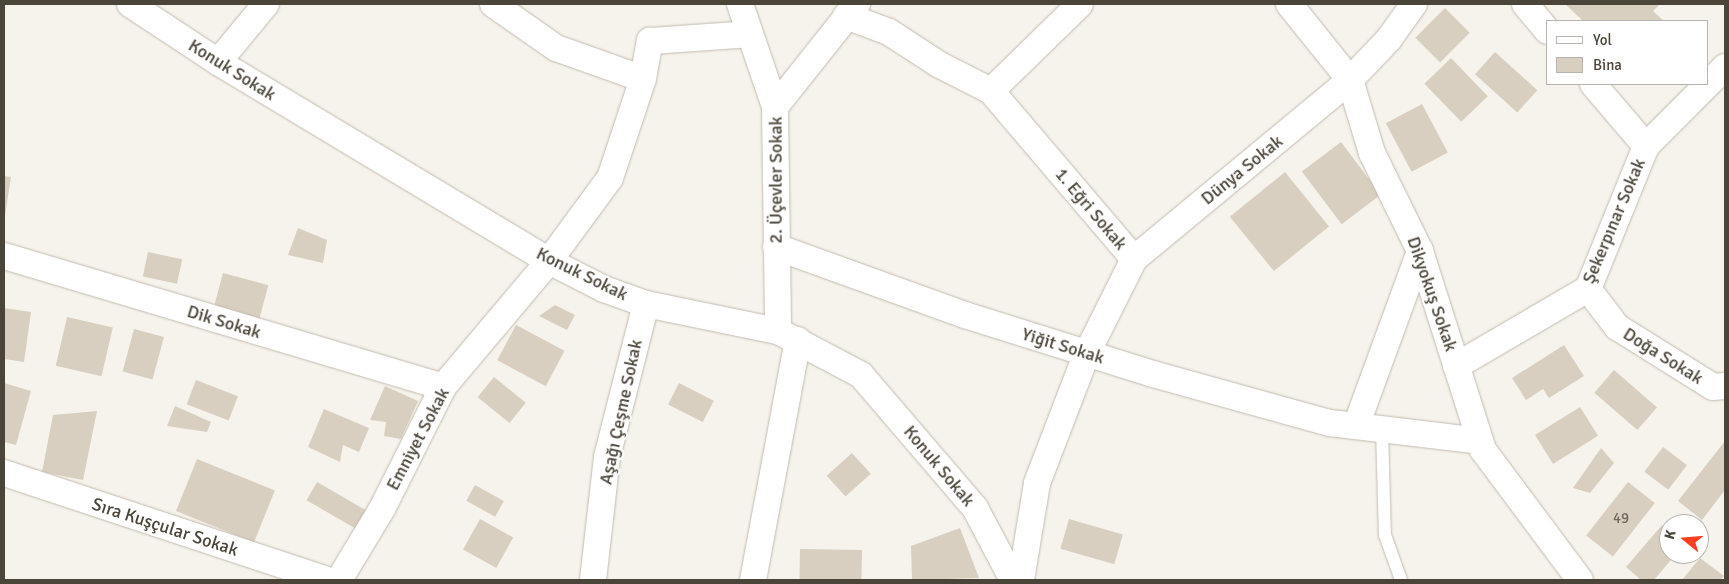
<!DOCTYPE html>
<meta charset="utf-8">
<style>
body{margin:0}
#map{position:relative;width:1729px;height:584px;overflow:hidden;background:#f6f3ec;font-family:Signika,sans-serif}
div>[style]{position:absolute}
[style*='--x']{left:calc(var(--x)*1px);top:calc(var(--y)*1px);width:calc(var(--w)*1px);rotate:calc(var(--a)*1deg)}
.building>*{inset:0;background:#d8cfc1;transform-origin:0 0}
.roads{filter:drop-shadow(0 0 1px #c2bbae) drop-shadow(0 0 1px #c2bbae)}
.lane>*{height:12px;margin:-6px;padding:0 6px;transform-origin:6px;border-radius:6px;background:#fff}
.street>*{height:26px;margin:-13px;padding:0 13px;transform-origin:13px;border-radius:13px;background:#fff}
span{translate:-50% -50%;white-space:nowrap;text-align:center;line-height:1.15;-webkit-text-stroke:4.5px #fff;paint-order:stroke}
.number-label{font-size:15px;color:#6e675b}
.number-label span{-webkit-text-stroke-width:0}
.street-label{font-size:18px;color:#4b4439}
.frame{position:absolute;inset:0;border:5px solid #4b4439;pointer-events:none}
.legend{position:absolute;left:1546px;top:20px;width:162px;height:65px;box-sizing:border-box;background:#fff;border:1px solid #b7b4b0;margin:0;padding:6px 9px;list-style:none;font-size:15px;color:#4b4439}
.legend li{display:flex;align-items:center;gap:10px;height:25px}
.legend b{width:25px;border:1px solid #b7b4b0}
.north{position:absolute;left:1659px;top:514px;width:50px;height:50px;box-sizing:border-box;background:#fff;border:1px solid #b7b4b0;border-radius:50%;rotate:287deg;font-size:14px;font-weight:700;line-height:20px;text-align:center;color:#4b4439}
.north::after{content:'';display:block;margin:auto;width:18px;height:22px;background:#fc3f1d;clip-path:polygon(50% 0,100% 100%,50% 72%,0 100%)}
</style>
<div id="map">
<div class="building">
<i style="clip-path:polygon(1565px 4px,1660px 4px,1653px 11px,1664px 21px,1583px 21px)"></i>
<i style="left:1445px;top:8px;width:35px;height:42px;rotate:45deg"></i>
<i style="left:1495px;top:52px;width:57px;height:30px;rotate:42deg"></i>
<i style="left:1451px;top:58px;width:53px;height:37px;rotate:46deg"></i>
<i style="left:1422px;top:104px;width:55px;height:41px;rotate:62deg"></i>
<i style="left:1341px;top:142px;width:66px;height:49px;rotate:53deg"></i>
<i style="left:1285px;top:172px;width:70px;height:71px;rotate:51deg"></i>
<i style="clip-path:polygon(4px 176px,11px 177px,5px 216px,4px 216px)"></i>
<i style="clip-path:polygon(298px 228px,327px 240px,323px 263px,288px 255px)"></i>
<i style="left:148px;top:252px;width:35px;height:25px;rotate:12deg"></i>
<i style="left:223px;top:273px;width:47px;height:40px;rotate:15deg"></i>
<i style="clip-path:polygon(555px 305px,575px 315px,567px 330px,539px 316px)"></i>
<i style="clip-path:polygon(4px 308px,31px 312px,24px 362px,4px 359px)"></i>
<i style="left:67px;top:317px;width:47px;height:50px;rotate:13deg"></i>
<i style="left:516px;top:325px;width:55px;height:40px;rotate:28deg"></i>
<i style="left:134px;top:329px;width:31px;height:44px;rotate:15deg"></i>
<i style="clip-path:polygon(1564px 345px,1584px 376px,1549px 398px,1543px 389px,1526px 400px,1512px 378px)"></i>
<i style="left:1614px;top:370px;width:57px;height:30px;rotate:41deg"></i>
<i style="left:494px;top:377px;width:41px;height:26px;rotate:39deg"></i>
<i style="left:196px;top:380px;width:45px;height:26px;rotate:21deg"></i>
<i style="clip-path:polygon(4px 383px,31px 391px,16px 445px,4px 442px)"></i>
<i style="left:679px;top:383px;width:39px;height:24px;rotate:27deg"></i>
<i style="clip-path:polygon(385px 386px,418px 401px,401px 439px,384px 436px,386px 422px,370px 420px)"></i>
<i style="clip-path:polygon(175px 406px,211px 422px,207px 432px,167px 426px)"></i>
<i style="left:1580px;top:407px;width:34px;height:53px;rotate:58deg"></i>
<i style="clip-path:polygon(324px 409px,369px 428px,359px 452px,343px 445px,340px 462px,308px 447px)"></i>
<i style="clip-path:polygon(97px 411px,83px 480px,42px 472px,53px 415px)"></i>
<i style="clip-path:polygon(1725px 441px,1725px 490px,1702px 520px,1678px 501px)"></i>
<i style="left:1663px;top:447px;width:30px;height:31px;rotate:37deg"></i>
<i style="clip-path:polygon(1601px 448px,1614px 463px,1590px 493px,1573px 488px)"></i>
<i style="left:852px;top:453px;width:28px;height:34px;rotate:48deg"></i>
<i style="left:197px;top:459px;width:84px;height:56px;rotate:22deg"></i>
<i style="left:317px;top:482px;width:60px;height:21px;rotate:30deg"></i>
<i style="left:1628px;top:482px;width:34px;height:68px;rotate:38deg"></i>
<i style="left:475px;top:485px;width:33px;height:18px;rotate:29deg"></i>
<i style="left:480px;top:519px;width:38px;height:35px;rotate:29deg"></i>
<i style="left:1069px;top:519px;width:56px;height:31px;rotate:16deg"></i>
<i style="clip-path:polygon(1662px 525px,1669px 531px,1669px 554px,1676px 554px,1654px 580px,1641px 580px,1626px 567px)"></i>
<i style="clip-path:polygon(960px 528px,979px 578px,912px 580px,911px 546px)"></i>
<i style="left:800px;top:549px;width:62px;height:31px;rotate:1deg"></i>
<i style="clip-path:polygon(1700px 558px,1724px 576px,1720px 580px,1682px 580px)"></i>
</div>
<div class="roads">
<div class="lane">
<i style="--x:1382;--y:430;--w:105;--a:88.4"></i>
<i style="--x:1385;--y:535;--w:48;--a:70.4"></i>
</div>
<div class="street">
<i style="--x:130;--y:4;--w:105;--a:33.4"></i>
<i style="--x:218;--y:62;--w:386;--a:31"></i>
<i style="--x:549;--y:261;--w:62;--a:27"></i>
<i style="--x:604;--y:289;--w:45;--a:19.7"></i>
<i style="--x:646;--y:304;--w:135;--a:11.6"></i>
<i style="--x:778;--y:331;--w:94;--a:27.9"></i>
<i style="--x:861;--y:375;--w:175;--a:49.4"></i>
<i style="--x:975;--y:508;--w:81;--a:62.2"></i>
<i style="--x:493;--y:4;--w:77;--a:34.9"></i>
<i style="--x:556;--y:48;--w:92;--a:19.6"></i>
<i style="--x:740;--y:4;--w:109;--a:71.2"></i>
<i style="--x:775;--y:107;--w:224;--a:89.2"></i>
<i style="--x:1289;--y:4;--w:97;--a:51.2"></i>
<i style="--x:1350;--y:80;--w:76;--a:73.2"></i>
<i style="--x:1372;--y:153;--w:109;--a:63.9"></i>
<i style="--x:1420;--y:251;--w:209;--a:72.4"></i>
<i style="--x:1483;--y:450;--w:162;--a:53.3"></i>
<i style="--x:1525;--y:4;--w:35;--a:50"></i>
<i style="--x:846;--y:16;--w:46;--a:20.4"></i>
<i style="--x:889;--y:32;--w:59;--a:33.1"></i>
<i style="--x:938;--y:64;--w:59;--a:27"></i>
<i style="--x:991;--y:91;--w:221;--a:49.6"></i>
<i style="--x:218;--y:62;--w:75;--a:-50.4"></i>
<i style="--x:1593;--y:84;--w:82;--a:49.5"></i>
<i style="--x:991;--y:91;--w:124;--a:-44.3"></i>
<i style="--x:775;--y:107;--w:132;--a:-51.5"></i>
<i style="--x:776;--y:247;--w:201;--a:19.8"></i>
<i style="--x:965;--y:315;--w:197;--a:17.4"></i>
<i style="--x:1153;--y:374;--w:184;--a:15.5"></i>
<i style="--x:1330;--y:423;--w:151;--a:6.8"></i>
<i style="--x:4;--y:256;--w:458;--a:16.6"></i>
<i style="--x:1588;--y:289;--w:48;--a:52.7"></i>
<i style="--x:1617;--y:327;--w:113;--a:32"></i>
<i style="--x:1713;--y:387;--w:12;--a:-5"></i>
<i style="--x:1456;--y:366;--w:153;--a:-30.3"></i>
<i style="--x:1588;--y:289;--w:154;--a:-67.9"></i>
<i style="--x:1646;--y:146;--w:112;--a:-45"></i>
<i style="--x:1356;--y:426;--w:186;--a:-69.9"></i>
<i style="--x:4;--y:473;--w:340;--a:18.3"></i>
<i style="--x:339;--y:580;--w:85;--a:-58.9"></i>
<i style="--x:383;--y:507;--w:134;--a:-63.4"></i>
<i style="--x:443;--y:387;--w:165;--a:-49.9"></i>
<i style="--x:549;--y:261;--w:103;--a:-53.7"></i>
<i style="--x:610;--y:178;--w:104;--a:-71.6"></i>
<i style="--x:643;--y:79;--w:39;--a:-80"></i>
<i style="--x:650;--y:41;--w:99;--a:-4"></i>
<i style="--x:593;--y:580;--w:124;--a:-83.5"></i>
<i style="--x:607;--y:457;--w:158;--a:-75.7"></i>
<i style="--x:753;--y:580;--w:244;--a:-79.4"></i>
<i style="--x:1021;--y:580;--w:98;--a:-80.6"></i>
<i style="--x:1037;--y:483;--w:139;--a:-69"></i>
<i style="--x:1087;--y:353;--w:105;--a:-63.4"></i>
<i style="--x:1134;--y:259;--w:281;--a:-39.6"></i>
<i style="--x:1350;--y:80;--w:57;--a:-46.4"></i>
<i style="--x:1389;--y:39;--w:43;--a:-54.5"></i>
</div>
</div>
<div class="number-label">
<span style="left:1621px;top:519px">49</span>
</div>
<div class="street-label">
<span style="left:232px;top:70px;rotate:32deg">Konuk Sokak</span>
<span style="left:1242px;top:170px;rotate:-39deg">Dünya Sokak</span>
<span style="left:776px;top:180px;rotate:-90deg">2. Üçevler Sokak</span>
<span style="left:1091px;top:209px;rotate:50deg">1. Eğri Sokak</span>
<span style="left:1614px;top:221px;rotate:-67deg">Şekerpınar Sokak</span>
<span style="left:582px;top:274px;rotate:26deg">Konuk Sokak</span>
<span style="left:1432px;top:294px;rotate:71deg">Dikyokuş Sokak</span>
<span style="left:224px;top:322px;rotate:17deg">Dik Sokak</span>
<span style="left:1063px;top:346px;rotate:17deg">Yiğit Sokak</span>
<span style="left:1663px;top:356px;rotate:32deg">Doğa Sokak</span>
<span style="left:621px;top:412px;rotate:-78deg">Aşağı Çeşme Sokak</span>
<span style="left:418px;top:439px;rotate:-62deg">Emniyet Sokak</span>
<span style="left:939px;top:466px;rotate:50deg">Konuk Sokak</span>
<span style="left:165px;top:527px;rotate:18deg">Sıra Kuşçular Sokak</span>
</div>
<div class="frame"></div>
<ul class="legend">
<li><b style="height:6px;background:#fff"></b>Yol</li>
<li><b style="height:14px;background:#d8cfc1"></b>Bina</li>
</ul>
<div class="north">K</div>
</div>
